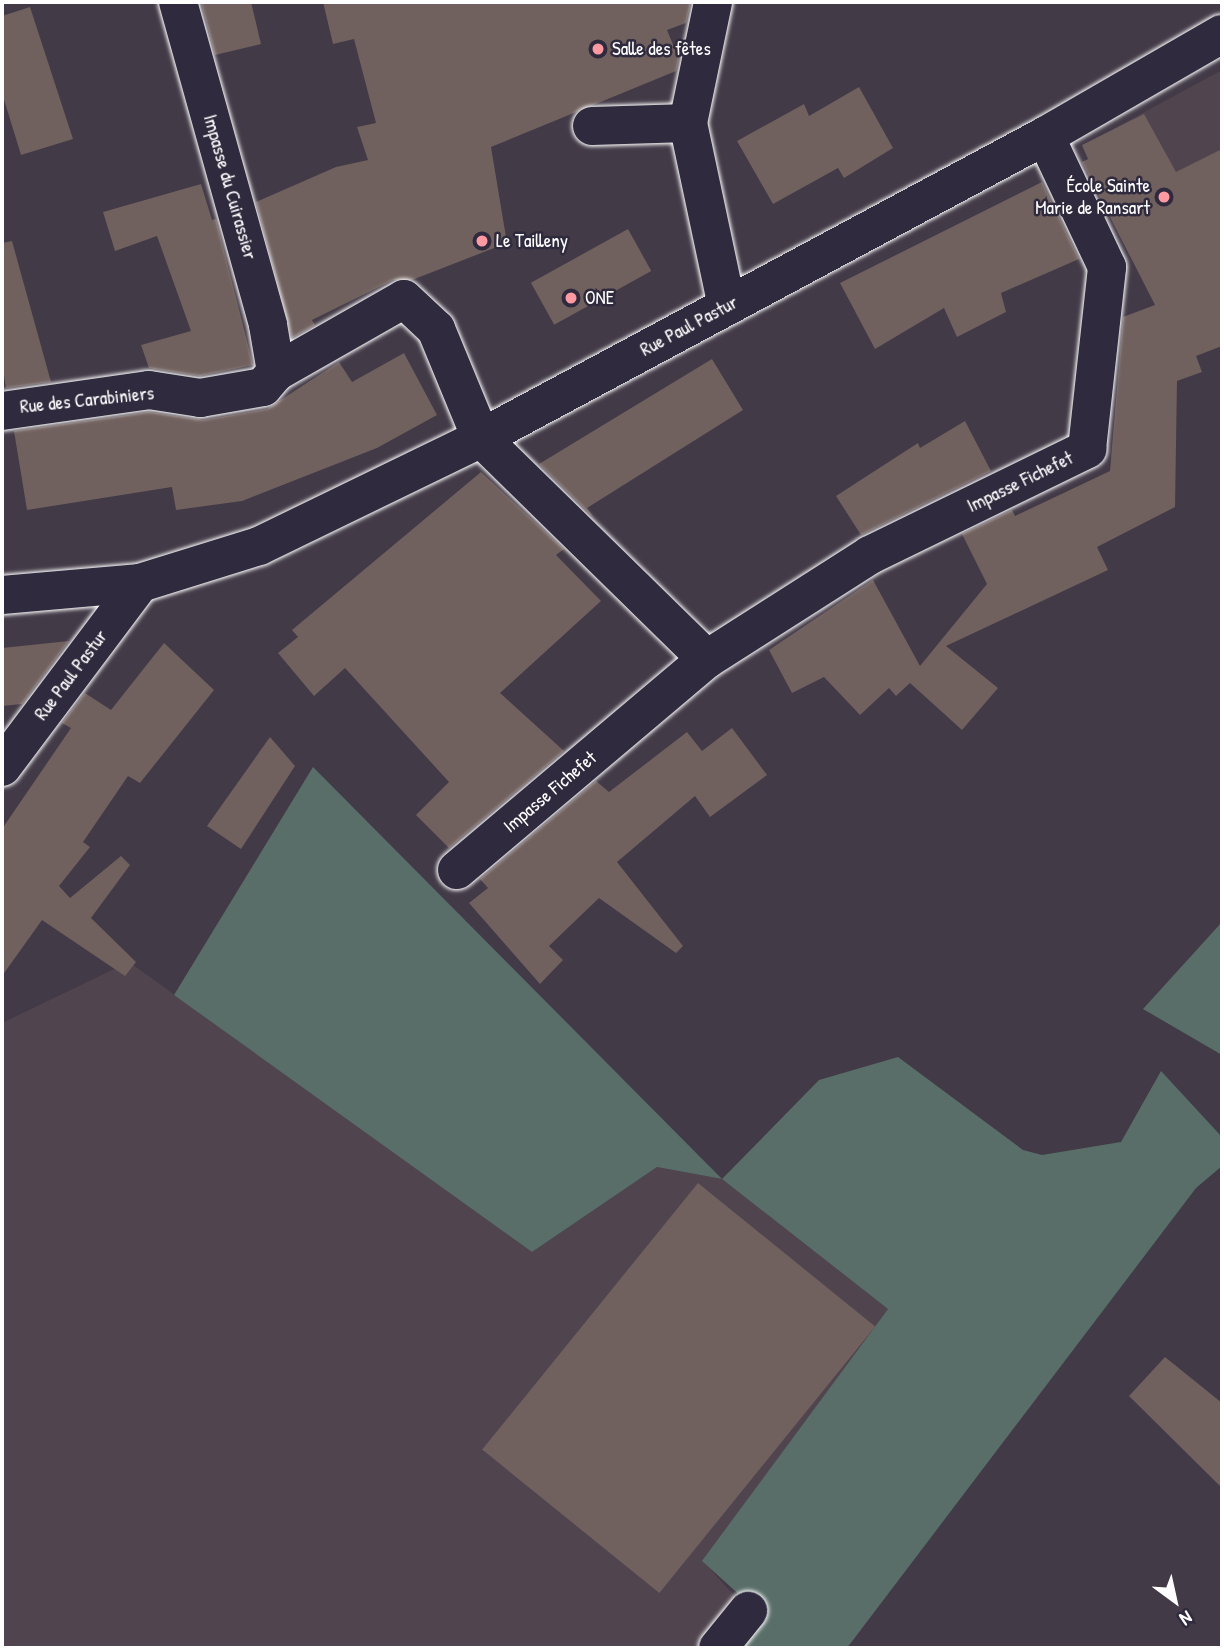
<!DOCTYPE html>
<meta charset="utf-8">
<style>
body{margin:0}
#map{position:relative;width:1224px;height:1650px;overflow:hidden;background:#423a47;font-family:"Patrick Hand",sans-serif}
div>[style]{position:absolute}
[style*='--x']{left:calc(var(--x)*1px);top:calc(var(--y)*1px);width:calc(var(--w)*1px);rotate:calc(var(--a)*1deg)}
.built>*{inset:0;background:#50454e}
.green>*{inset:0;background:#596e68}
.building>*{inset:0;background:#70605e;transform-origin:0 0}
.roads{filter:drop-shadow(0 0 2px #fff) drop-shadow(0 0 2px #fff)}
.minor>*{height:38px;margin:-19px;padding:0 19px;transform-origin:19px;border-radius:19px;background:#2f2a3d}
.dots>*{width:19px;height:19px;translate:-50% -50%;box-sizing:border-box;border:4px solid #2f2a3d;border-radius:50%}
span{translate:-50% -50%;white-space:nowrap;text-align:center;line-height:1.15;-webkit-text-stroke:5px #2f2a3d;paint-order:stroke}
.poi-label{font-size:19px;color:#fff}
.left{translate:0 -50%;text-align:left}
.right{translate:-100% -50%;text-align:right}
.street-label{font-size:19px;color:#fff}
.frame{position:absolute;inset:0;border:4px solid #fff;pointer-events:none}
.north{position:absolute;left:1140px;top:1566px;width:70px;height:70px;-webkit-text-stroke:5px #2f2a3d;paint-order:stroke;rotate:147deg;font-size:19px;font-weight:700;line-height:28px;text-align:center;color:#fff}
.north::after{content:'';display:block;margin:auto;width:24px;height:32px;background:#fff;clip-path:polygon(50% 0,100% 100%,50% 72%,0 100%)}
</style>
<div id="map">
<div class="built">
<i style="clip-path:polygon(1222px 70px,1222px 258px,1172px 276px,1137px 263px,1082px 146px)"></i>
<i style="clip-path:polygon(129px 962px,532px 1252px,657px 1167px,722px 1179px,888px 1309px,703px 1561px,748px 1611px,718px 1648px,2px 1648px,2px 1023px)"></i>
</div>
<div class="green">
<i style="clip-path:polygon(313px 767px,722px 1179px,819px 1080px,898px 1057px,1023px 1150px,1042px 1155px,1121px 1142px,1161px 1071px,1222px 1137px,1222px 1166px,1196px 1188px,847px 1648px,741px 1648px,765px 1618px,702px 1561px,888px 1309px,722px 1179px,657px 1167px,532px 1252px,174px 995px)"></i>
<i style="clip-path:polygon(1222px 922px,1222px 1055px,1143px 1009px)"></i>
</div>
<div class="building">
<i style="clip-path:polygon(201px 2px,251px 2px,261px 44px,215px 55px)"></i>
<i style="clip-path:polygon(323px 2px,691px 2px,686px 23px,667px 30px,679px 59px,676px 71px,491px 147px,507px 243px,412px 280px,393px 280px,312px 320px,315px 325px,292px 338px,256px 202px,336px 167px,368px 160px,357px 127px,376px 123px,354px 39px,333px 44px)"></i>
<i style="clip-path:polygon(30px 7px,73px 139px,21px 155px,2px 93px,2px 16px)"></i>
<i style="clip-path:polygon(859px 87px,893px 148px,844px 178px,838px 168px,773px 204px,737px 141px,804px 104px,809px 116px)"></i>
<i style="clip-path:polygon(1144px 114px,1176px 172px,1222px 149px,1222px 346px,1196px 356px,1202px 372px,1177px 381px,1175px 507px,1097px 547px,1108px 570px,946px 646px,998px 688px,962px 730px,910px 683px,896px 696px,889px 688px,860px 715px,824px 677px,792px 693px,769px 650px,873px 580px,920px 666px,987px 584px,962px 534px,1012px 510px,1015px 516px,1110px 471px,1123px 317px,1155px 305px,1082px 162px,1088px 159px,1082px 145px)"></i>
<i style="clip-path:polygon(1042px 182px,1079px 259px,1001px 293px,1006px 312px,957px 337px,944px 308px,875px 349px,840px 283px)"></i>
<i style="clip-path:polygon(201px 184px,212px 220px,216px 219px,253px 365px,200px 376px,149px 368px,141px 345px,191px 331px,157px 236px,115px 251px,103px 212px)"></i>
<i style="left:628px;top:229px;width:48px;height:111px;rotate:61deg"></i>
<i style="clip-path:polygon(12px 241px,51px 382px,6px 388px,2px 362px,2px 243px)"></i>
<i style="clip-path:polygon(404px 353px,437px 415px,377px 448px,242px 501px,176px 510px,172px 487px,27px 510px,14px 431px,149px 412px,203px 420px,267px 409px,339px 362px,352px 382px)"></i>
<i style="clip-path:polygon(712px 359px,743px 410px,587px 508px,594px 518px,539px 464px)"></i>
<i style="clip-path:polygon(965px 421px,991px 471px,861px 535px,836px 496px,918px 443px,920px 448px)"></i>
<i style="clip-path:polygon(481px 472px,564px 549px,556px 555px,601px 601px,500px 693px,564px 751px,449px 848px,416px 815px,449px 782px,345px 668px,314px 696px,278px 653px,298px 637px,292px 630px)"></i>
<i style="clip-path:polygon(69px 641px,22px 704px,2px 706px,2px 648px)"></i>
<i style="clip-path:polygon(164px 643px,214px 690px,140px 783px,128px 776px,83px 842px,90px 847px,59px 886px,70px 898px,121px 856px,130px 865px,91px 918px,136px 962px,125px 976px,42px 920px,2px 976px,2px 829px,71px 728px,62px 723px,85px 693px,111px 710px)"></i>
<i style="clip-path:polygon(732px 728px,767px 775px,710px 817px,695px 796px,617px 862px,683px 946px,676px 953px,599px 898px,549px 946px,563px 960px,540px 984px,469px 903px,488px 888px,480px 879px,596px 781px,609px 792px,687px 732px,702px 751px)"></i>
<i style="clip-path:polygon(270px 737px,295px 766px,241px 849px,207px 826px)"></i>
<i style="left:698px;top:1183px;width:228px;height:343px;rotate:39deg"></i>
<i style="clip-path:polygon(1165px 1357px,1222px 1403px,1222px 1488px,1129px 1396px)"></i>
</div>
<div class="roads">
<div class="minor">
<i style="--x:178;--y:2;--w:335;--a:74.4"></i>
<i style="--x:268;--y:325;--w:48;--a:80.3"></i>
<i style="--x:688;--y:123;--w:124;--a:-78.3"></i>
<i style="--x:592;--y:126;--w:96;--a:-1.8"></i>
<i style="--x:688;--y:123;--w:187;--a:78"></i>
<i style="--x:2;--y:411;--w:148;--a:-8.1"></i>
<i style="--x:149;--y:390;--w:52;--a:8.9"></i>
<i style="--x:200;--y:398;--w:64;--a:-9.9"></i>
<i style="--x:263;--y:387;--w:20;--a:-49"></i>
<i style="--x:276;--y:372;--w:147;--a:-29.7"></i>
<i style="--x:404;--y:299;--w:44;--a:43.2"></i>
<i style="--x:436;--y:329;--w:118;--a:67.6"></i>
<i style="--x:481;--y:438;--w:316;--a:44.4"></i>
<i style="--x:2;--y:595;--w:139;--a:-5"></i>
<i style="--x:140;--y:583;--w:125;--a:-17.3"></i>
<i style="--x:259;--y:546;--w:247;--a:-25.9"></i>
<i style="--x:481;--y:438;--w:640;--a:-28.17"></i>
<i style="--x:1045;--y:136;--w:204;--a:-30"></i>
<i style="--x:2;--y:767;--w:230;--a:-53.1"></i>
<i style="--x:457;--y:870;--w:327;--a:-40.2"></i>
<i style="--x:707;--y:659;--w:193;--a:-32.5"></i>
<i style="--x:870;--y:555;--w:242;--a:-26"></i>
<i style="--x:1087;--y:449;--w:183;--a:-83.7"></i>
<i style="--x:1107;--y:267;--w:145;--a:-115.3"></i>
<i style="--x:718;--y:1648;--w:48;--a:-51"></i>
</div>
</div>
<div class="dots">
<i style="left:598px;top:49px;background:#ff9aa2"></i>
<i style="left:1164px;top:197px;background:#ff9aa2"></i>
<i style="left:482px;top:241px;background:#ff9aa2"></i>
<i style="left:571px;top:298px;background:#ff9aa2"></i>
</div>
<div class="poi-label">
<span class="left" style="left:612px;top:49px">Salle des fêtes</span>
<span class="right" style="left:1150px;top:197px">École Sainte<br>Marie de Ransart</span>
<span class="left" style="left:496px;top:241px">Le Tailleny</span>
<span class="left" style="left:585px;top:298px">ONE</span>
</div>
<div class="street-label">
<span style="left:230px;top:187px;rotate:74deg">Impasse du Cuirassier</span>
<span style="left:689px;top:326px;rotate:-28deg">Rue Paul Pastur</span>
<span style="left:87px;top:400px;rotate:-6deg">Rue des Carabiniers</span>
<span style="left:1020px;top:482px;rotate:-26deg">Impasse Fichefet</span>
<span style="left:71px;top:675px;rotate:-53deg">Rue Paul Pastur</span>
<span style="left:550px;top:792px;rotate:-40deg">Impasse Fichefet</span>
</div>
<div class="frame"></div>
<div class="north">N</div>
</div>
